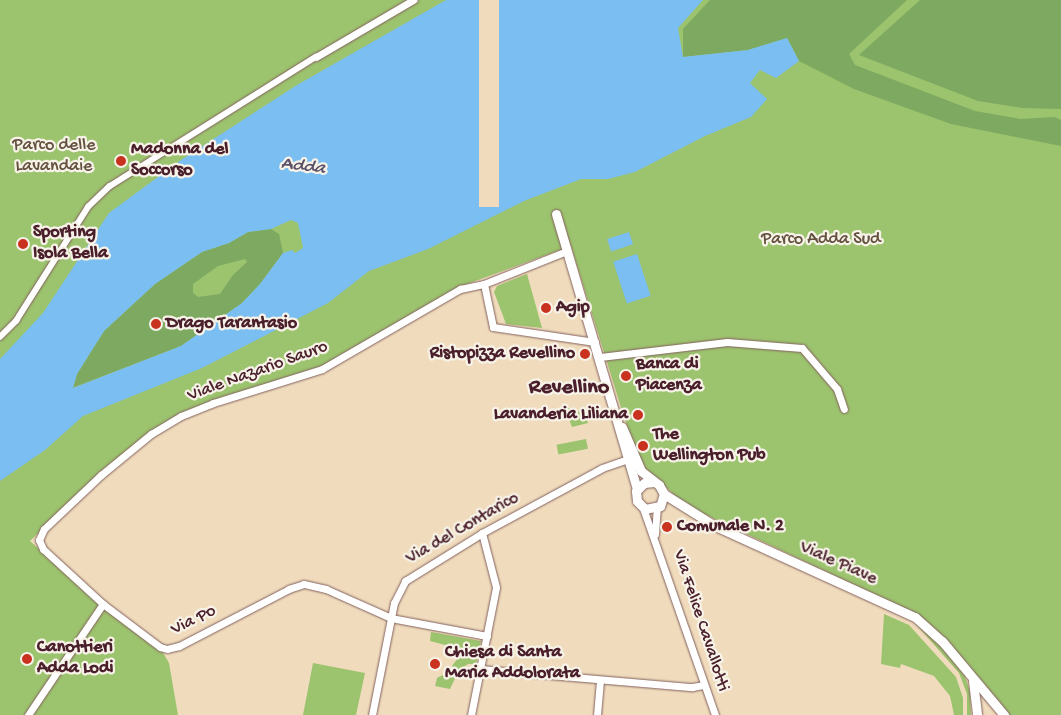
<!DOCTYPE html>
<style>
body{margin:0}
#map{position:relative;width:1061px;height:715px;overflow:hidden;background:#f0dcbd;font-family:"Gochi Hand",sans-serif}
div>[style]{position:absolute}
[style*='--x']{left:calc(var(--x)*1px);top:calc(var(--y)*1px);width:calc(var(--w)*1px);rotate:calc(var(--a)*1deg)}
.green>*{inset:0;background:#9cc36e;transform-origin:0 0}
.forest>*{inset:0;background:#7da961}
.water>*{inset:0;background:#7bbef1;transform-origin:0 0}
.pier>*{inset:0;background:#f0dcbd;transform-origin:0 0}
.roads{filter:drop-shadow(0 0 1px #84615e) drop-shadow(0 0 1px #84615e)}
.pedestrian>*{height:5.5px;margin:-2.75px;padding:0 2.75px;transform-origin:2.75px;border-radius:2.75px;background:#fff}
.minor>*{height:7px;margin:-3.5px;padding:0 3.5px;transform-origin:3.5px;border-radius:3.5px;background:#fff}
.tertiary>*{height:9px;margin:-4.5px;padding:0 4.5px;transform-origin:4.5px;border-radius:4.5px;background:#fff}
.dots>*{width:14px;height:14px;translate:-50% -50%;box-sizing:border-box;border:2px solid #f7f3e8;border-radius:50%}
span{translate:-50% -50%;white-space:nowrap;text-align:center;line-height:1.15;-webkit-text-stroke:4.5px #f7f3e8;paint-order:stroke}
.park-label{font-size:18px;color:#63503f}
.poi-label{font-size:18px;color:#4a1f2b;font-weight:700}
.left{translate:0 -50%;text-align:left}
.right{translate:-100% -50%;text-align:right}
.street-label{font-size:18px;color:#4a1f2b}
.water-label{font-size:19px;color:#594f66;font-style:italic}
.district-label{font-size:22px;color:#4a1f2b;font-weight:700}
</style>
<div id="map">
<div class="green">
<i style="clip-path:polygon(0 0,1061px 0,1061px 715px,1007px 715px,910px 611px,683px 504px,660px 481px,651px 477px,638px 462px,571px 246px,459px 287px,322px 368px,180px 415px,100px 474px,30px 541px,102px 605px,162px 651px,169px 663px,178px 715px,0 715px)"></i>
<i style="clip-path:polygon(527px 274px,542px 328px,506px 324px,494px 292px,497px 286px)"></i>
<i style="clip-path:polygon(564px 406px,585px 414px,588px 423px,572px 427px)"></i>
<i style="left:586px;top:439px;width:10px;height:30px;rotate:79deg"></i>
<i style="clip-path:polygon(884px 614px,909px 625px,956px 677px,963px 698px,963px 715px,954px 715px,950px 696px,934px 676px,901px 664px,900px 668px,881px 664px)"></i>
<i style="clip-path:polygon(914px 622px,940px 645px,965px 676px,970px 692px,971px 715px,967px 715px,967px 694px,959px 673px)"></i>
<i style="clip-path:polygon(431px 632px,481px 641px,476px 664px,468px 664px,459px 670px,450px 689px,435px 686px,437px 678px,454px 669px,452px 666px,464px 650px,430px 641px)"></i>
<i style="clip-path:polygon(313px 663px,365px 673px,356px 715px,303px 715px)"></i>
</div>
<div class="forest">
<i style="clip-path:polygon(710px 0,907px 0,849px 54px,855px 65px,975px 111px,1021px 119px,1055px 117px,1061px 120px,1061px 146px,951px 124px,854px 89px,799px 61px,787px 38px,748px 50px,683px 57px,683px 29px)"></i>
<i style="clip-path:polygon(920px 0,1061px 0,1061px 109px,1023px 108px,978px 101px,859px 55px)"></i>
<i style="clip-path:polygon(evenodd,271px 229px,279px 234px,283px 253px,260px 284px,242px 303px,181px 346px,72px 388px,77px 374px,104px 331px,155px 284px,202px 252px,229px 243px,248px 232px,271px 229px,245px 259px,247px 262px,233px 275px,220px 294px,198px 297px,193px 293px,193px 284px,218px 266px,245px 259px)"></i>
</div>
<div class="water">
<i style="clip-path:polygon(evenodd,446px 0,703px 0,678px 28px,683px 57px,748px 50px,787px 38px,799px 61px,776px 78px,760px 70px,750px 83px,767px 99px,751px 117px,705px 136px,635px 172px,608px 179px,581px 179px,524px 201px,428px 249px,369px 271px,328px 303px,202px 368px,83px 416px,45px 450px,0 481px,0 359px,43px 313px,109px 213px,181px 160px,297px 85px,446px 0,291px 220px,298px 223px,303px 248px,295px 253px,292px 250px,283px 253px,260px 284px,242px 303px,181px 346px,73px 388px,77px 374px,104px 331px,155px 284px,202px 252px,229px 243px,248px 232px,271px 229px,291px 220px)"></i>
<i style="left:629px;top:232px;width:13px;height:23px;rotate:72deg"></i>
<i style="left:637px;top:254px;width:44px;height:25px;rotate:72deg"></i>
</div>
<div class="pier">
<i style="left:479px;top:0;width:20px;height:207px"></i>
</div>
<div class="roads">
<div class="pedestrian">
<i style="--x:0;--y:337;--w:23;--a:-45"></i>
<i style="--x:16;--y:321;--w:135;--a:-57.7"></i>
<i style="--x:88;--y:207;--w:30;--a:-44"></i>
<i style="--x:110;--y:186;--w:243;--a:-32.1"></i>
</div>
<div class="minor">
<i style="--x:316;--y:57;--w:113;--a:-30.4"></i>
<i style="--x:484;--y:284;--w:44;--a:78.2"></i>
<i style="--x:493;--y:327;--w:103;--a:8.4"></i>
<i style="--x:600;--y:357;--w:128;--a:-6.7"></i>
<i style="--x:727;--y:342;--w:75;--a:4.6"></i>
<i style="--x:802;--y:348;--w:54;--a:49.5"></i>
<i style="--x:837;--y:389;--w:21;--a:71"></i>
<i style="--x:643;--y:508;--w:219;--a:70.8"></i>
<i style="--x:655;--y:534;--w:26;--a:-86"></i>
<i style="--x:487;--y:636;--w:98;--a:-169.4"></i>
<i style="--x:391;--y:618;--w:71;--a:-156"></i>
<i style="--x:326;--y:589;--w:23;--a:-167"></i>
<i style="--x:304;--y:584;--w:16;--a:162"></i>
<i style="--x:289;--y:589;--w:124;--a:152.6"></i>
<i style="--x:179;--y:646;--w:12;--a:166"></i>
<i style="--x:167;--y:649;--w:7;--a:-164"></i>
<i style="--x:160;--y:647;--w:71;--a:-143"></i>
<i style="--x:103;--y:604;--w:81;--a:-137.5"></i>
<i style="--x:43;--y:549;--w:10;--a:-114"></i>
<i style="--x:39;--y:540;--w:12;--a:-66"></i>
<i style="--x:44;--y:529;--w:79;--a:-43.5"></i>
<i style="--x:101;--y:475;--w:65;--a:-39.4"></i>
<i style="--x:151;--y:434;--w:35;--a:-31"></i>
<i style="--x:181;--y:416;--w:35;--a:-22"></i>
<i style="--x:213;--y:403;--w:114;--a:-17.3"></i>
<i style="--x:322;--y:369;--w:160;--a:-30.1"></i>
<i style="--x:460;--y:289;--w:25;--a:-12"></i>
<i style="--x:484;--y:284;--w:89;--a:-21.7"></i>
<i style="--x:480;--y:669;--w:213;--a:4.9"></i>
<i style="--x:692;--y:687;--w:11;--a:-10"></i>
<i style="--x:28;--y:715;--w:134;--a:-56"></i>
<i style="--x:372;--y:715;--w:114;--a:-78.9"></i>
<i style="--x:394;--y:603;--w:25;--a:-63"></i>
<i style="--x:405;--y:581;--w:91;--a:-31.9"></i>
<i style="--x:482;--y:533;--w:136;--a:-28.4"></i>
<i style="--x:602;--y:468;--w:31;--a:-19"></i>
<i style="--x:471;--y:715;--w:130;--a:-78.9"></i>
<i style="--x:496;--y:587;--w:56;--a:-104.5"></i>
<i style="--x:597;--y:715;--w:35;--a:-85"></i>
</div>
<div class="tertiary">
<i style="--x:556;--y:214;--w:287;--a:73.6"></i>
<i style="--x:622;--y:427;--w:48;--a:66.6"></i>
<i style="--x:641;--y:471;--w:23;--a:38"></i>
<i style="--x:659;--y:485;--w:10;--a:61"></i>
<i style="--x:664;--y:494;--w:13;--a:108"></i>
<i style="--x:660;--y:506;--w:15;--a:169"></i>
<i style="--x:645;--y:509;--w:11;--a:-135"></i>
<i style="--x:637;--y:501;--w:10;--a:-96"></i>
<i style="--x:636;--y:491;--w:11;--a:-45"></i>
<i style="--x:644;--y:483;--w:10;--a:-6"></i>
<i style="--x:664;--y:494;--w:60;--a:32.1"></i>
<i style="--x:715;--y:526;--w:220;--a:24.5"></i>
<i style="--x:915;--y:617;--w:36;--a:42"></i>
<i style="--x:942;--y:641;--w:97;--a:50"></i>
<i style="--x:973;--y:681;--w:34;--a:83"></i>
</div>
</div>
<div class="dots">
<i style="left:121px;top:161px;background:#c8321e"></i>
<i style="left:23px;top:244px;background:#c8321e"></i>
<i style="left:546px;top:308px;background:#c8321e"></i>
<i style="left:156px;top:324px;background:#c8321e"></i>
<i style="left:585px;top:354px;background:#c8321e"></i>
<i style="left:626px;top:376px;background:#c8321e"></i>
<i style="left:638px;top:415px;background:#c8321e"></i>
<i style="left:643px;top:446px;background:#c8321e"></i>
<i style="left:667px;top:527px;background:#c8321e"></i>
<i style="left:27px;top:659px;background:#c8321e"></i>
<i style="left:435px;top:664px;background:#c8321e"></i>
</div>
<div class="park-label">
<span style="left:54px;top:157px">Parco delle<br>Lavandaie</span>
<span style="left:821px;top:240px">Parco Adda Sud</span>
</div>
<div class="poi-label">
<span class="left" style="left:131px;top:161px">Madonna del<br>Soccorso</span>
<span class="left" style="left:33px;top:244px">Sporting<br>Isola Bella</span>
<span class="left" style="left:556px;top:308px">Agip</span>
<span class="left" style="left:166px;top:324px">Drago Tarantasio</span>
<span class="right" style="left:575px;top:354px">Ristopizza Revellino</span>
<span class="left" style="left:636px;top:376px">Banca di<br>Piacenza</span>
<span class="right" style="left:628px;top:415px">Lavanderia Liliana</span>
<span class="left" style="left:653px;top:446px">The<br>Wellington Pub</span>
<span class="left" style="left:677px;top:527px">Comunale N. 2</span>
<span class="left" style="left:37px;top:659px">Canottieri<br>Adda Lodi</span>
<span class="left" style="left:445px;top:664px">Chiesa di Santa<br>Maria Addolorata</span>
</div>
<div class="street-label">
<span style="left:258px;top:372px;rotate:-20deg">Viale Nazario Sauro</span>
<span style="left:463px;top:529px;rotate:-30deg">Via del Contarico</span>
<span style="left:838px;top:564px;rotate:24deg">Viale Piave</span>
<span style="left:194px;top:621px;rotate:-26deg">Via Po</span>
<span style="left:700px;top:621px;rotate:72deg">Via Felice Cavallotti</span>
</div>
<div class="water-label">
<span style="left:303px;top:167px;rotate:7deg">Adda</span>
</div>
<div class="district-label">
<span style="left:569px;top:389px">Revellino</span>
</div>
</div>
